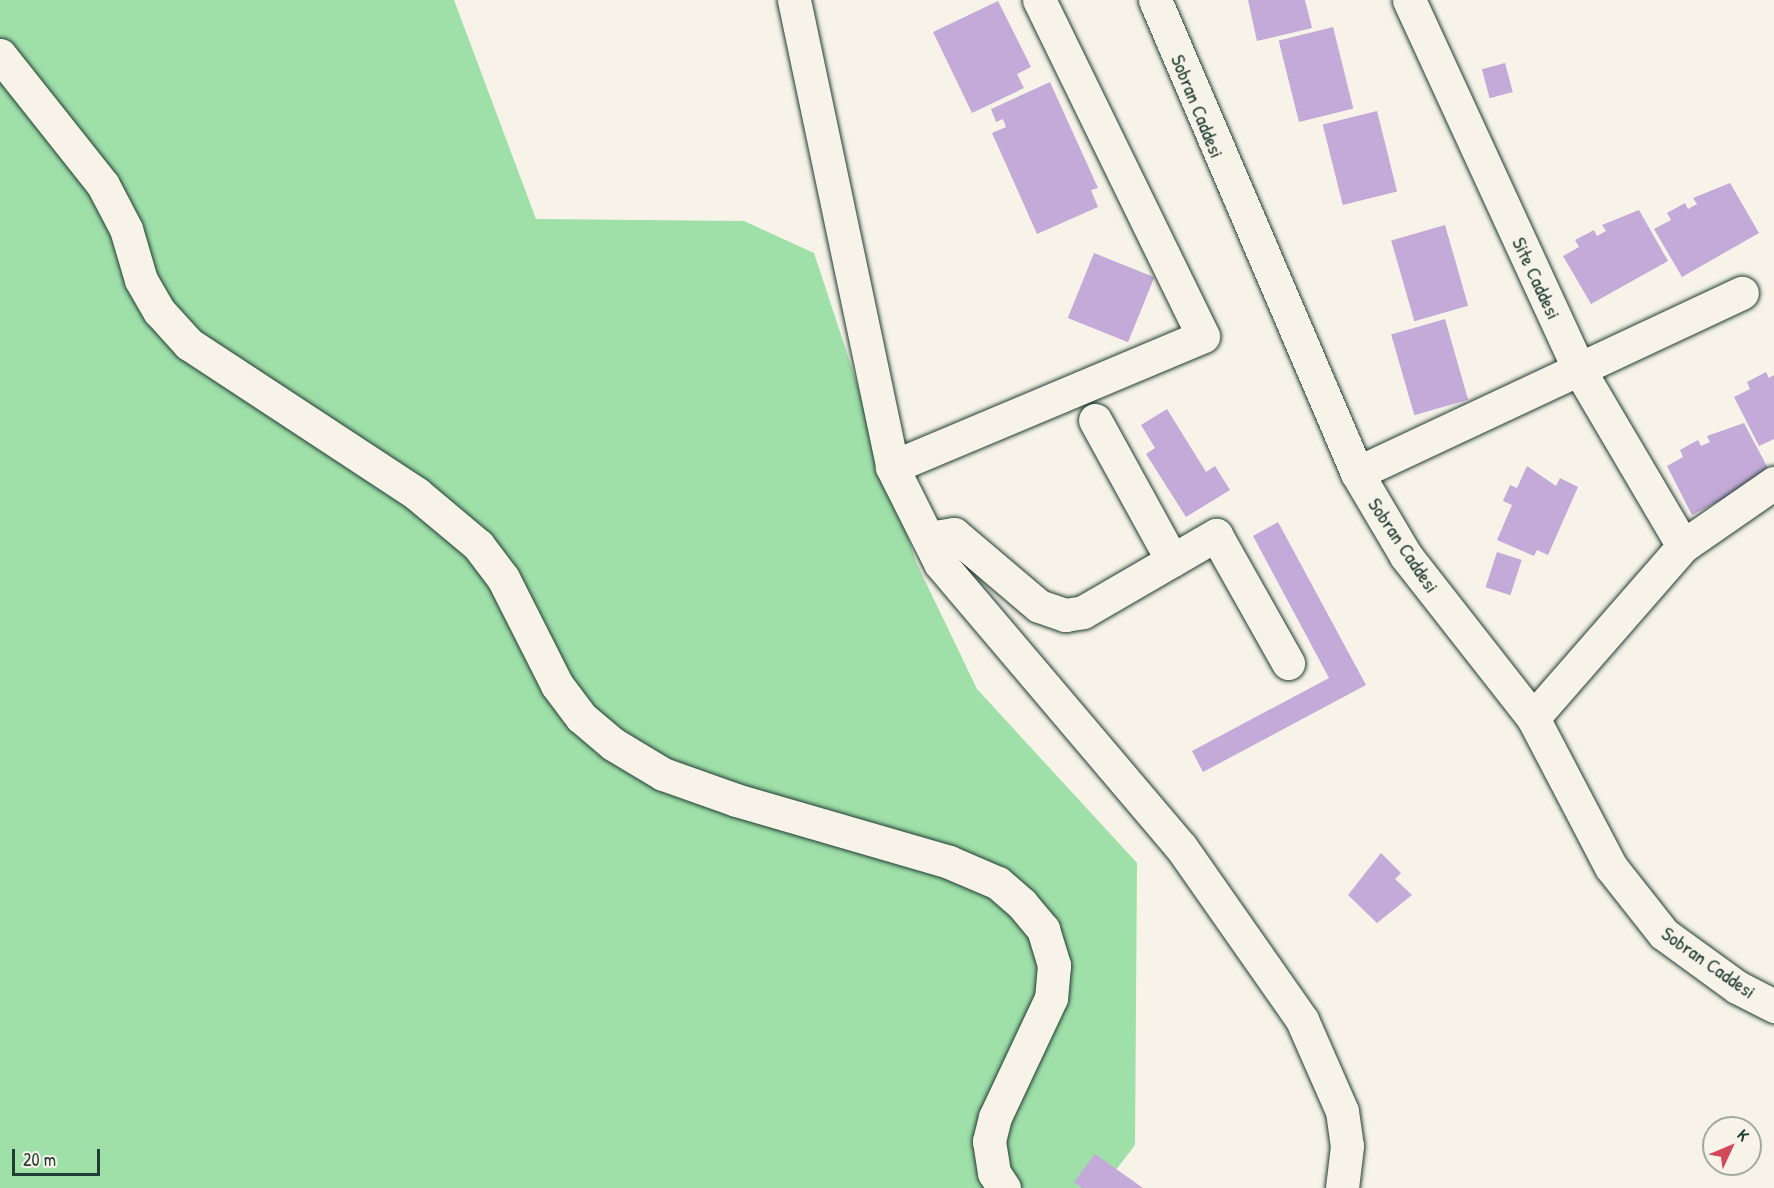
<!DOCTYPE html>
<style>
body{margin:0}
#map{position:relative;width:1774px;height:1188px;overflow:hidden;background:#f7f3e8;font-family:"Patrick Hand",sans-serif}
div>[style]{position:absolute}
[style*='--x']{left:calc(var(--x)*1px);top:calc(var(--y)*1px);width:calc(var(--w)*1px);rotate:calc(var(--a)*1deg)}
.green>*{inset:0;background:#9fdfa8}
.building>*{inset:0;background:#c4aad8;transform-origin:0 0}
.roads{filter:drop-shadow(0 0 2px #1f3d34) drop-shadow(0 0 2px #1f3d34)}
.minor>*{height:33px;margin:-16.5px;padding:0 16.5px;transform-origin:16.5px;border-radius:16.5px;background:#f7f3e8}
span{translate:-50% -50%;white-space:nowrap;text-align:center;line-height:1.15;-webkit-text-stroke:4.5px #f7f3e8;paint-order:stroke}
.street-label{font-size:20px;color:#1f3d34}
.north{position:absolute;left:1702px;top:1116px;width:60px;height:60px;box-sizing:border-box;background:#f7f3e8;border:2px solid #a1aaa0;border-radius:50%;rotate:46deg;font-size:16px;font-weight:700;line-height:24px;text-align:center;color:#1f3d34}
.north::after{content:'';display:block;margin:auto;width:21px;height:27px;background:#d1495b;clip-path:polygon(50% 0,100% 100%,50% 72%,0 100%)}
.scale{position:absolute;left:12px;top:1149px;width:88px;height:27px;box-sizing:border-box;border:3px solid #1f3d34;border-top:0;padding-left:8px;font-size:18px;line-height:21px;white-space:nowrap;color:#1f3d34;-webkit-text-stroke:4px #f7f3e8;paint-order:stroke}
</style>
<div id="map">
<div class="green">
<i style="clip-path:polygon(0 0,454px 0,536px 219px,744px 221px,814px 253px,916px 562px,977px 689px,1137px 863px,1135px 1145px,1102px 1188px,0 1188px)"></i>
</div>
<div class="building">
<i style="clip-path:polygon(1248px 0,1305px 0,1312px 28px,1257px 41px)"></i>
<i style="clip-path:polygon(998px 1px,1031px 67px,1017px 74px,1024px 88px,972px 113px,933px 32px)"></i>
<i style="left:1333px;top:27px;width:84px;height:56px;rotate:76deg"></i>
<i style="left:1505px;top:63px;width:30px;height:24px;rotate:75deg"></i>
<i style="clip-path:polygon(1050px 82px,1098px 188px,1091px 190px,1098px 207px,1037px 234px,992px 133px,1006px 127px,1003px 119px,996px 122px,991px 109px)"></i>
<i style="left:1377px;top:111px;width:83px;height:56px;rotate:76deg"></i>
<i style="clip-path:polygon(1730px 183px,1759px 233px,1682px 277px,1654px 229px,1671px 220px,1667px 213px,1685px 203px,1688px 209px,1697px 204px,1693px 198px)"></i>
<i style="clip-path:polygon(1639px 210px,1668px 261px,1591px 304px,1563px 256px,1579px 247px,1575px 240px,1594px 230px,1597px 236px,1606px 231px,1602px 225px)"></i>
<i style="left:1445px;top:225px;width:84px;height:56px;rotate:74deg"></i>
<i style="left:1094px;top:253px;width:65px;height:70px;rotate:22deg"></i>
<i style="left:1445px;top:319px;width:84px;height:56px;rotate:74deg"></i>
<i style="clip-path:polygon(1766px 372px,1769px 378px,1774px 375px,1774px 439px,1759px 446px,1734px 397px,1750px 389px,1747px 382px)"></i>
<i style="clip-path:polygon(1167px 409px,1206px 472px,1215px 466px,1230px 490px,1186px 517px,1146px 454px,1155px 448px,1141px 425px)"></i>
<i style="clip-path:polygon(1744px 423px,1771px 474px,1692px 515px,1667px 466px,1683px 457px,1680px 450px,1698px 440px,1701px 446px,1710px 442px,1707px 436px)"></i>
<i style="clip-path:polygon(1527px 466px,1556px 486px,1560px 478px,1578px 487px,1548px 555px,1537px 550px,1534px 556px,1497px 540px,1512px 505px,1503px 501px,1510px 485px,1517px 488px)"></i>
<i style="clip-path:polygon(1278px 522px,1366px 685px,1203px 772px,1192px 751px,1329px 678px,1253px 536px)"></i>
<i style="left:1497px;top:552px;width:26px;height:37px;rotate:18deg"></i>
<i style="clip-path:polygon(1381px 853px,1401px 873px,1395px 879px,1412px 895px,1377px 923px,1348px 895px)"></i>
<i style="clip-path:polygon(1095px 1154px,1143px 1188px,1082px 1188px,1074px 1182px)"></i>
</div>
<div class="roads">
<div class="minor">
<i style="--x:794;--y:0;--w:477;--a:78.1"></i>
<i style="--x:892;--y:467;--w:107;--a:63.4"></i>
<i style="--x:940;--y:563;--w:372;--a:49.7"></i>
<i style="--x:1181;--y:847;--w:211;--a:55"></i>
<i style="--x:1302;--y:1020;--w:99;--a:66.3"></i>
<i style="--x:1342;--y:1111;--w:35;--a:82"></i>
<i style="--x:1347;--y:1146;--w:42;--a:96.8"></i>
<i style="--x:1155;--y:0;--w:514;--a:66.87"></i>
<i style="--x:1357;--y:473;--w:96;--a:59.4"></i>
<i style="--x:1406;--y:556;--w:206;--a:51.9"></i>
<i style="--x:1533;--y:718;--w:168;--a:62.4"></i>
<i style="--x:1611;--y:867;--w:85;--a:51.7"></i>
<i style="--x:1664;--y:934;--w:90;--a:36"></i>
<i style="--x:1737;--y:987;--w:42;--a:27.2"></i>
<i style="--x:1409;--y:0;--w:403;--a:65.3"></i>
<i style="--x:1577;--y:366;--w:209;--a:59.5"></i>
<i style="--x:0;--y:55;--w:166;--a:51.6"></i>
<i style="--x:103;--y:185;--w:50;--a:62.4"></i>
<i style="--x:126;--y:229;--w:53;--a:73.6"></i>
<i style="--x:141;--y:280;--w:36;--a:60"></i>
<i style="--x:159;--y:311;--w:45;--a:47.7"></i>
<i style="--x:189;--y:344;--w:273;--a:33.3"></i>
<i style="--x:417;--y:494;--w:80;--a:39.9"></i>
<i style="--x:478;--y:545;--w:41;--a:52.9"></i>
<i style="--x:503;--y:578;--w:120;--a:63.2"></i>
<i style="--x:557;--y:685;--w:40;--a:53"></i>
<i style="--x:581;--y:717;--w:42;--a:40.2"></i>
<i style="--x:613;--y:744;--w:58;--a:31"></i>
<i style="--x:663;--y:774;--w:77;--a:19.6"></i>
<i style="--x:736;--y:800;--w:222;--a:16.2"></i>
<i style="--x:949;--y:862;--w:53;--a:23.2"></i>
<i style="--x:998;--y:883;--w:32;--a:41"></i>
<i style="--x:1022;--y:904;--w:33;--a:50"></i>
<i style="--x:1043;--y:929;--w:38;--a:73"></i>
<i style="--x:1054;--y:965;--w:33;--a:95"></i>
<i style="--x:1051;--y:998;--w:132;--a:115.2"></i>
<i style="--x:995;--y:1117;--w:25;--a:104"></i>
<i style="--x:989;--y:1141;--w:32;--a:81"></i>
<i style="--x:994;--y:1173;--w:18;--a:56"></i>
<i style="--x:1095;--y:420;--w:160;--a:61.2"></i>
<i style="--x:892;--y:467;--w:337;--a:-22.8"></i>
<i style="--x:1203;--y:336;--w:374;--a:-116"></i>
<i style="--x:1357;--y:473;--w:425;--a:-25.1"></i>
<i style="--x:928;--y:538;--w:26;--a:-9"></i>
<i style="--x:954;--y:534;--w:111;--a:40.3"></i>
<i style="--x:1039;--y:606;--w:28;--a:19"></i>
<i style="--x:1065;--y:615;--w:18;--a:-9"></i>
<i style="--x:1083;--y:612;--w:154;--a:-30.1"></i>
<i style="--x:1216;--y:535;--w:147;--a:60.6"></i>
<i style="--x:1533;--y:718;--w:228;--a:-48.9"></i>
<i style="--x:1683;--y:546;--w:111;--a:-34.7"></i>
</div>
</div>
<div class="street-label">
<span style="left:1198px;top:106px;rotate:68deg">Sobran Caddesi</span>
<span style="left:1537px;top:278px;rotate:65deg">Site Caddesi</span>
<span style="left:1404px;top:545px;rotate:56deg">Sobran Caddesi</span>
<span style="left:1709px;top:962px;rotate:35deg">Sobran Caddesi</span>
</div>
<div class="north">K</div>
<div class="scale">20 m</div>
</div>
